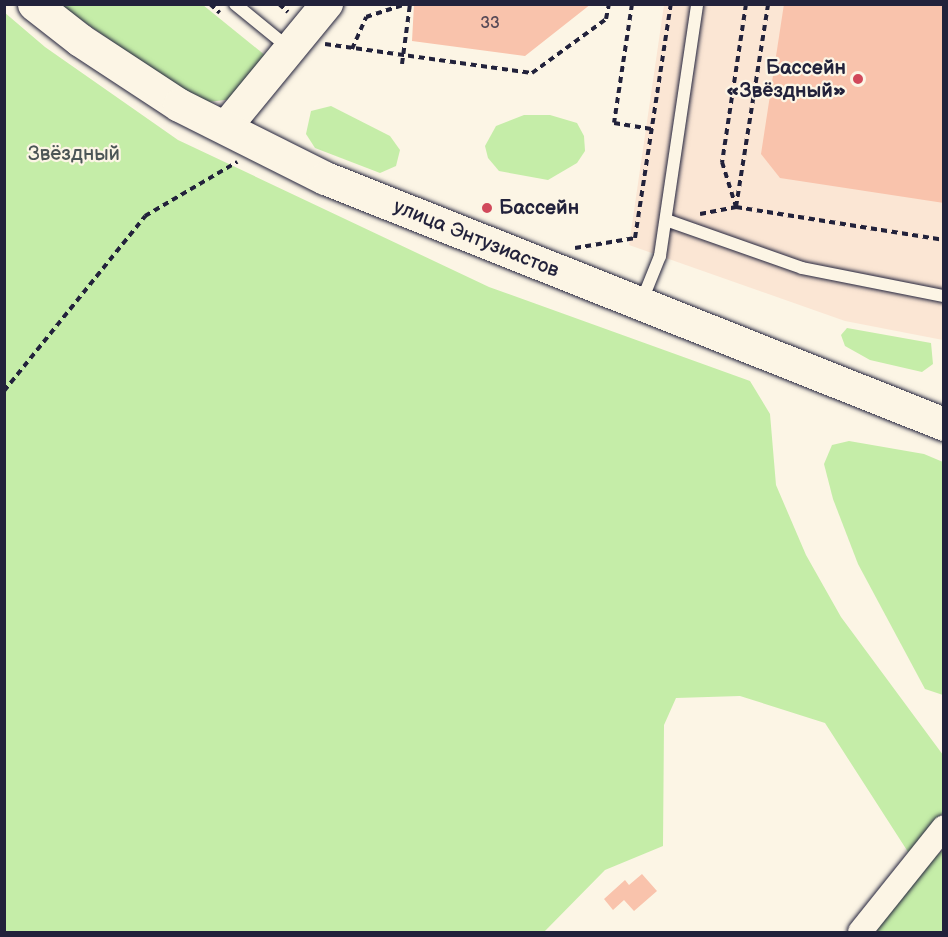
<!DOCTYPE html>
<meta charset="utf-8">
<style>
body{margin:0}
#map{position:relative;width:948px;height:937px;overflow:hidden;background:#fcf5e5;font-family:"Balsamiq Sans",sans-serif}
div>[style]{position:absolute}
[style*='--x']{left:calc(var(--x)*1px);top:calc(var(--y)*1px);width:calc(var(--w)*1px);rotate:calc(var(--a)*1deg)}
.built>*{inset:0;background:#fbe6d4}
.green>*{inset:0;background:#c5eda8}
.building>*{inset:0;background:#f9c3ac}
.path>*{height:4px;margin-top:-2px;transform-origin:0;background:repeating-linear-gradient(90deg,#22223b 0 6px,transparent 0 10.5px)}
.roads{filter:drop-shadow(0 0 2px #22223b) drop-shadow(0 0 2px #22223b)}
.service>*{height:12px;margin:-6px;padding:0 6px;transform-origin:6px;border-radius:6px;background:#fcf5e5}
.minor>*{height:24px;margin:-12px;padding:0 12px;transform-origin:12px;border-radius:12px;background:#fcf5e5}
.tertiary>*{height:32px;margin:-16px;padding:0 16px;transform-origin:16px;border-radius:16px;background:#fcf5e5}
.secondary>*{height:33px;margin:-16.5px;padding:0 16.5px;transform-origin:16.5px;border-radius:16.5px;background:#fcf5e5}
.dots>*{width:16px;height:16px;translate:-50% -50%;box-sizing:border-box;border:3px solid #fcf5e5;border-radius:50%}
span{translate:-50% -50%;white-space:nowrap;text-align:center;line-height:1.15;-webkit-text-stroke:4.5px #fcf5e5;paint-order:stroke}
.number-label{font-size:16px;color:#584a57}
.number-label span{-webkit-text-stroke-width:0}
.poi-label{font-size:20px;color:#22223b;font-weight:700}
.right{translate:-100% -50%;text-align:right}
.left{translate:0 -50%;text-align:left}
.park-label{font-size:20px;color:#4b5556}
.street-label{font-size:20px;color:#22223b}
.frame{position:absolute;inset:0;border:6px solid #22223b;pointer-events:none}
</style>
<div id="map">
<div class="built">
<i style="clip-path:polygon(664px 5px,943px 5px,943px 340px,845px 321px,629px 245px)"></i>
</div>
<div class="green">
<i style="clip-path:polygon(60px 5px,203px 5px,266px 56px,233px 99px,200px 103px)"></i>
<i style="clip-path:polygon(4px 12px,45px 47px,178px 140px,489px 287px,750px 381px,770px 414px,776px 485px,806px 555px,841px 617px,943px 755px,943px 812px,910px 855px,825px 723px,740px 696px,676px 698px,664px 725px,663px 846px,605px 870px,544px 932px,5px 932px)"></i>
<i style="clip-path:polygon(331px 106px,390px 136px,400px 150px,396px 166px,380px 173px,315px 148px,306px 134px,311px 111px)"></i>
<i style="clip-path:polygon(524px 115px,550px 115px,577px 123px,584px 136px,585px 151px,577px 163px,548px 180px,499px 171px,488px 158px,485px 146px,496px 126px)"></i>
<i style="clip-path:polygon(847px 328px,931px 343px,933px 364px,922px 372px,870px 360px,845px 346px,841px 335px)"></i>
<i style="clip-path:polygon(849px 441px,924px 454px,943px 462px,943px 695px,925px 689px,858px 564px,833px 499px,824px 464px,832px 445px)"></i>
<i style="clip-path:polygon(943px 850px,943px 932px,873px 932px,916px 873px)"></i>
</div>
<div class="building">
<i style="clip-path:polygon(414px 4px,499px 6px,591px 4px,525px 56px,412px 41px)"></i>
<i style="clip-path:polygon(784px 4px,944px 4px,944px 203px,780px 178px,761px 154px)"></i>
<i style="clip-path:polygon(642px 874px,657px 891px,634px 911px,624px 900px,613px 910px,604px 899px,625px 880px,629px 885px)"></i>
</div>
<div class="path">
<i style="--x:210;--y:4;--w:13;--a:42"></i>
<i style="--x:279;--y:4;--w:12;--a:42"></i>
<i style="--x:632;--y:4;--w:120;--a:98.6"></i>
<i style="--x:614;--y:123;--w:38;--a:9"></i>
<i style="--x:746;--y:4;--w:160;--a:98.6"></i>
<i style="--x:722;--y:162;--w:47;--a:72.7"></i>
<i style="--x:736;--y:207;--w:211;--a:9"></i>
<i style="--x:325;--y:44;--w:209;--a:8"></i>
<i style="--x:532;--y:73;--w:92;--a:-36.1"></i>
<i style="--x:606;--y:19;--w:15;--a:-79"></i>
<i style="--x:352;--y:49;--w:35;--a:-66"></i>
<i style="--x:366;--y:17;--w:42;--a:-18"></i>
<i style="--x:402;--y:64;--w:61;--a:-82.4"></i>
<i style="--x:700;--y:214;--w:37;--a:-11"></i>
<i style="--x:736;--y:207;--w:206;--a:-81"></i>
<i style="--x:575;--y:248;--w:61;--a:-9.5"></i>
<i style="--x:635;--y:238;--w:237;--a:-81.3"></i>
<i style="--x:4;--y:391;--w:225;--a:-51.1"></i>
<i style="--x:145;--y:216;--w:107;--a:-30.4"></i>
</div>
<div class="roads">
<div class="service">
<i style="--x:235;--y:4;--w:71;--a:39.3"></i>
<i style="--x:666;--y:220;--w:144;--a:19.4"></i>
<i style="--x:802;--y:268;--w:145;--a:11.2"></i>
<i style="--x:641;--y:303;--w:51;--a:-68"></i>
<i style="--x:660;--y:256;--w:255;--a:-81.6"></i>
</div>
<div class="minor">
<i style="--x:860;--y:932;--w:134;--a:-51.3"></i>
</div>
<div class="tertiary">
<i style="--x:225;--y:128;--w:161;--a:-50.6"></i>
</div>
<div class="secondary">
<i style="--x:34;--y:4;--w:58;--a:38"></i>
<i style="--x:80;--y:40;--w:118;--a:33.3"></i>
<i style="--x:179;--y:105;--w:163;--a:26.6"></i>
<i style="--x:325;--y:178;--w:666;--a:21.67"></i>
</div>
</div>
<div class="dots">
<i style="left:858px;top:79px;background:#d1495b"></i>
<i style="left:487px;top:208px;background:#d1495b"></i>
</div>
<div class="number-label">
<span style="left:490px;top:24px">33</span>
</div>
<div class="poi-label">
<span class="right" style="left:846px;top:80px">Бассейн<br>«Звёздный»</span>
<span class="left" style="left:499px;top:208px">Бассейн</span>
</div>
<div class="park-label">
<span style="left:74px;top:154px">Звёздный</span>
</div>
<div class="street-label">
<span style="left:476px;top:239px;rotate:22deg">улица Энтузиастов</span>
</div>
<div class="frame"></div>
</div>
